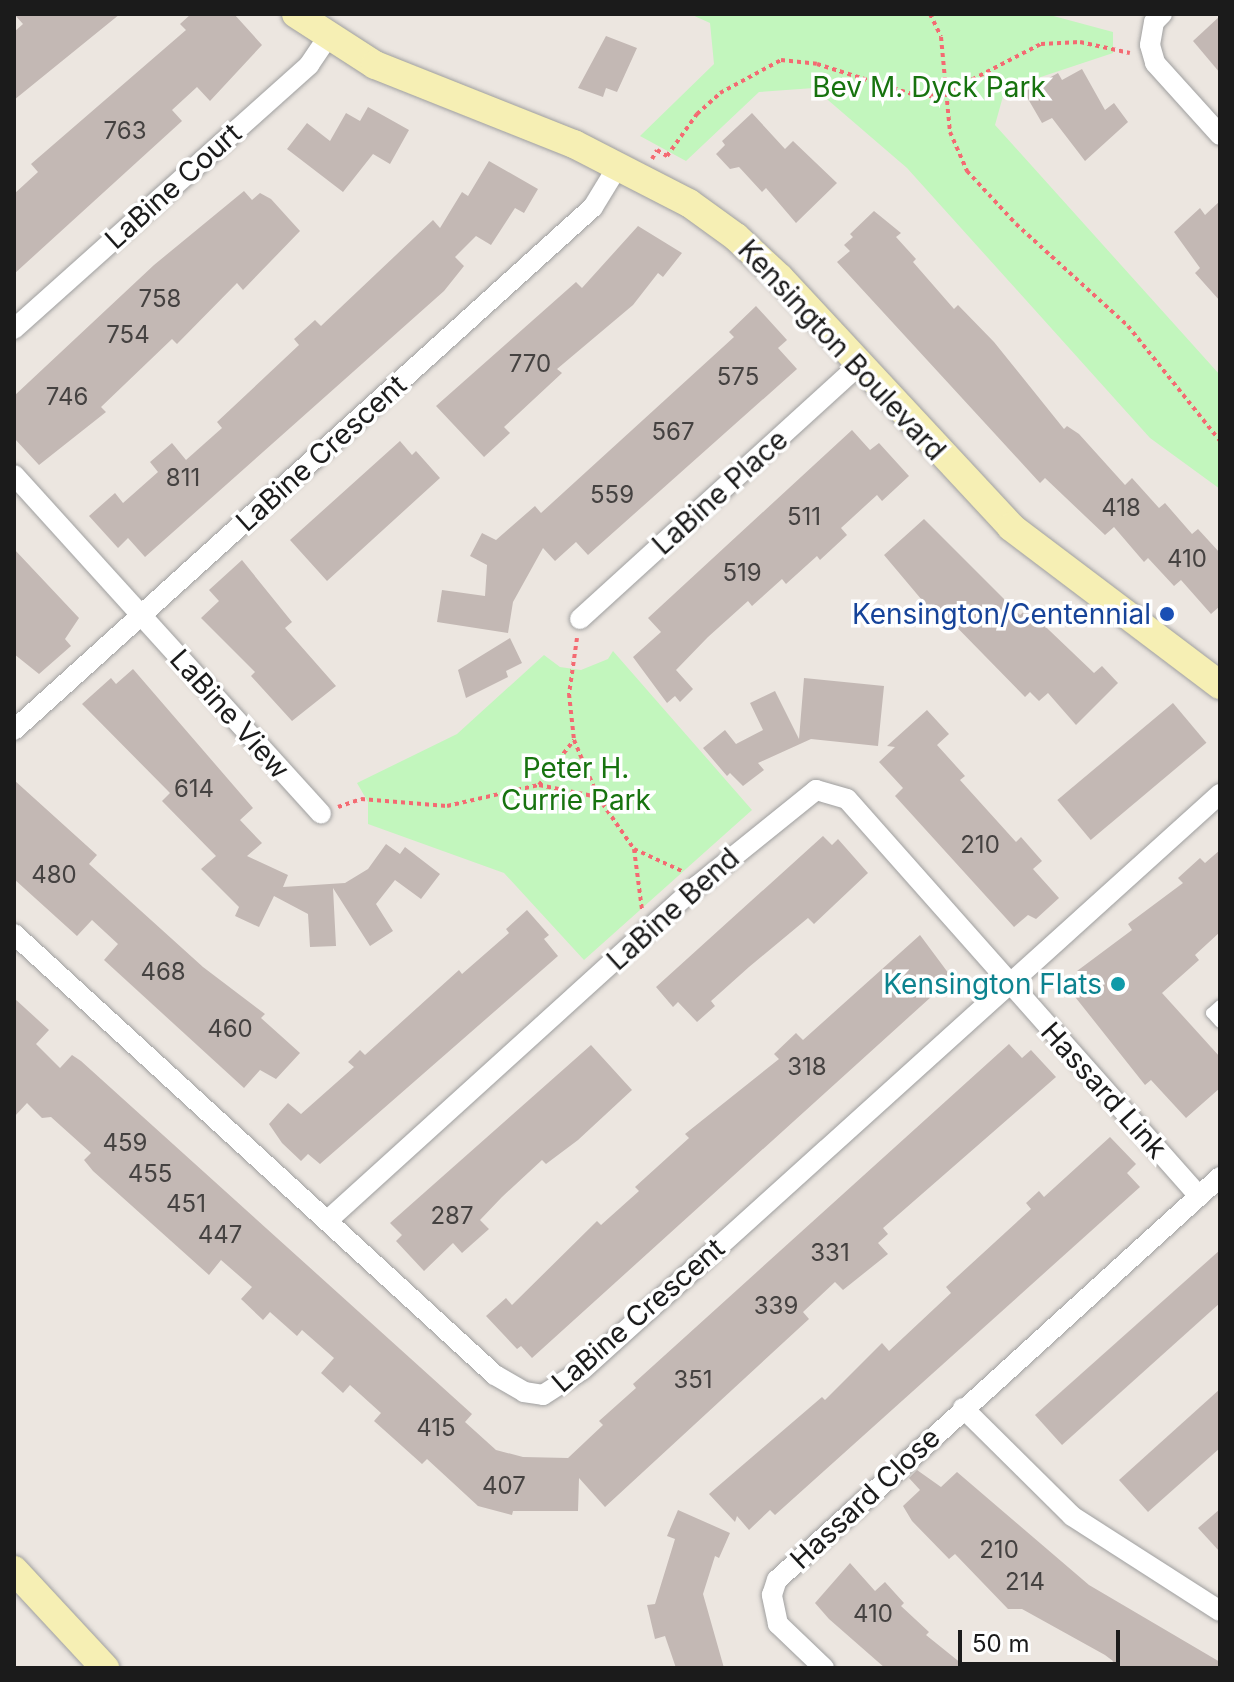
<!DOCTYPE html>
<style>
body{margin:0}
#map{position:relative;width:1234px;height:1682px;overflow:hidden;background:#ece6e0;font-family:Inter,sans-serif}
div>[style]{position:absolute}
[style*='--x']{left:calc(var(--x)*1px);top:calc(var(--y)*1px);width:calc(var(--w)*1px);rotate:calc(var(--a)*1deg)}
.park>*{inset:0;background:#c2f6bd}
.building>*{inset:0;background:#c3b8b4;transform-origin:0 0}
.path>*{height:4px;margin-top:-2px;transform-origin:0;background:repeating-linear-gradient(90deg,#f46a72 0 4px,transparent 0 8px)}
.roads{filter:drop-shadow(0 0 2px #9f9f9f) drop-shadow(0 0 2px #9f9f9f)}
.service>*{height:10px;margin:-5px;padding:0 5px;transform-origin:5px;border-radius:5px;background:#fff}
.minor>*{height:20px;margin:-10px;padding:0 10px;transform-origin:10px;border-radius:10px;background:#fff}
.secondary>*{height:28px;margin:-14px;padding:0 14px;transform-origin:14px;border-radius:14px;background:#f6efb4}
.dots>*{width:22px;height:22px;translate:-50% -50%;box-sizing:border-box;border:4px solid #fff;border-radius:50%}
span{translate:-50% -50%;white-space:nowrap;text-align:center;line-height:1.15;-webkit-text-stroke:7px #fff;paint-order:stroke}
.number-label{font-size:24px;color:#454241}
.number-label span{-webkit-text-stroke-width:0}
.park-label{font-size:28px;color:#17730f}
.street-label{font-size:28px;color:#1b1b1b}
.transit-label{font-size:28px;color:#164399}
.right{translate:-100% -50%;text-align:right}
.culture-label{font-size:28px;color:#0d838f}
.frame{position:absolute;inset:0;border:16px solid #1b1b1b;pointer-events:none}
.scale{position:absolute;left:958px;top:1630px;width:162px;height:36px;box-sizing:border-box;border:4px solid #1b1b1b;border-top:0;padding-left:10px;font-size:24px;line-height:28px;white-space:nowrap;color:#1b1b1b;-webkit-text-stroke:6px #fff;paint-order:stroke}
</style>
<div id="map">
<div class="park">
<i style="clip-path:polygon(690px 14px,1046px 14px,1113px 32px,1113px 53px,1005px 89px,995px 125px,1220px 375px,1220px 489px,1150px 438px,907px 168px,814px 88px,759px 92px,686px 161px,640px 136px,714px 64px,710px 23px)"></i>
<i style="clip-path:polygon(613px 651px,752px 810px,584px 960px,504px 873px,368px 824px,368px 802px,357px 783px,457px 734px,544px 655px,560px 667px,581px 670px,608px 659px)"></i>
</div>
<div class="building">
<i style="clip-path:polygon(14px 14px,120px 14px,14px 100px,14px 32px,23px 24px)"></i>
<i style="clip-path:polygon(191px 14px,234px 14px,262px 45px,210px 101px,197px 87px,172px 110px,182px 121px,14px 274px,14px 194px,38px 172px,31px 164px,186px 30px,180px 24px)"></i>
<i style="clip-path:polygon(1220px 16px,1220px 73px,1193px 41px)"></i>
<i style="clip-path:polygon(606px 36px,637px 48px,617px 92px,606px 88px,603px 97px,578px 88px)"></i>
<i style="clip-path:polygon(1082px 69px,1105px 110px,1114px 103px,1128px 122px,1085px 161px,1052px 118px,1042px 123px,1024px 92px,1058px 73px,1062px 80px)"></i>
<i style="clip-path:polygon(368px 107px,409px 130px,390px 164px,373px 154px,343px 192px,287px 149px,307px 123px,330px 141px,346px 113px,360px 121px)"></i>
<i style="clip-path:polygon(752px 113px,785px 149px,793px 141px,837px 183px,796px 223px,766px 188px,762px 192px,739px 167px,730px 169px,716px 154px,725px 145px,722px 141px)"></i>
<i style="clip-path:polygon(489px 161px,538px 189px,524px 213px,515px 208px,491px 245px,476px 236px,455px 257px,464px 266px,444px 291px,145px 557px,128px 538px,118px 548px,89px 516px,115px 493px,123px 503px,158px 472px,150px 462px,172px 443px,186px 460px,222px 428px,217px 422px,299px 345px,294px 339px,315px 320px,321px 326px,433px 220px,440px 228px,462px 192px,468px 196px)"></i>
<i style="clip-path:polygon(244px 191px,252px 200px,260px 193px,271px 199px,300px 231px,243px 290px,237px 283px,177px 344px,172px 339px,101px 407px,106px 412px,39px 465px,14px 438px,14px 396px,154px 265px)"></i>
<i style="clip-path:polygon(1220px 201px,1220px 301px,1195px 273px,1200px 268px,1174px 232px,1200px 208px,1205px 215px)"></i>
<i style="clip-path:polygon(874px 211px,901px 233px,896px 237px,916px 259px,913px 262px,954px 309px,958px 305px,994px 342px,1064px 429px,1067px 426px,1079px 434px,1125px 485px,1132px 478px,1159px 508px,1165px 503px,1192px 534px,1198px 529px,1220px 553px,1220px 606px,1211px 614px,1181px 580px,1174px 586px,1148px 558px,1144px 562px,1114px 527px,1105px 535px,1045px 478px,1040px 483px,837px 262px,850px 251px,844px 245px,853px 237px,850px 234px)"></i>
<i style="clip-path:polygon(638px 226px,682px 253px,663px 277px,658px 273px,633px 305px,557px 369px,562px 373px,504px 427px,510px 433px,484px 457px,436px 406px,576px 282px,582px 288px)"></i>
<i style="clip-path:polygon(756px 306px,787px 340px,778px 348px,797px 369px,588px 555px,576px 542px,555px 561px,543px 548px,513px 602px,508px 633px,437px 622px,442px 590px,485px 596px,487px 565px,470px 556px,482px 533px,496px 540px,535px 506px,541px 513px,734px 337px,729px 332px)"></i>
<i style="clip-path:polygon(852px 430px,870px 450px,879px 443px,909px 476px,882px 501px,877px 495px,841px 528px,847px 535px,820px 560px,817px 556px,786px 584px,782px 579px,752px 606px,748px 601px,708px 637px,676px 670px,693px 689px,680px 702px,675px 696px,667px 703px,633px 657px,661px 632px,648px 618px)"></i>
<i style="clip-path:polygon(400px 441px,412px 455px,416px 451px,440px 478px,327px 581px,290px 540px)"></i>
<i style="clip-path:polygon(924px 519px,1020px 615px,1027px 609px,1094px 673px,1102px 666px,1118px 683px,1076px 725px,1048px 693px,1039px 701px,1030px 692px,1025px 697px,937px 607px,932px 612px,884px 555px)"></i>
<i style="clip-path:polygon(14px 549px,79px 618px,65px 639px,71px 646px,39px 674px,14px 654px)"></i>
<i style="clip-path:polygon(242px 560px,292px 622px,285px 628px,336px 686px,292px 721px,251px 676px,255px 672px,201px 618px,219px 601px,209px 590px)"></i>
<i style="clip-path:polygon(510px 638px,522px 663px,506px 671px,508px 677px,466px 698px,458px 670px)"></i>
<i style="clip-path:polygon(133px 669px,253px 808px,240px 820px,262px 843px,247px 856px,288px 875px,283px 887px,345px 883px,368px 869px,386px 844px,400px 854px,405px 847px,440px 874px,421px 899px,395px 880px,376px 904px,393px 931px,370px 946px,333px 888px,336px 946px,310px 947px,308px 914px,274px 896px,259px 927px,235px 916px,239px 907px,201px 869px,216px 856px,162px 801px,170px 793px,82px 704px,111px 678px,116px 684px)"></i>
<i style="clip-path:polygon(804px 678px,884px 686px,878px 746px,811px 739px,758px 763px,764px 770px,743px 786px,730px 773px,727px 776px,703px 748px,725px 730px,736px 744px,763px 730px,750px 703px,775px 691px,799px 739px)"></i>
<i style="left:1173px;top:703px;width:52px;height:151px;rotate:50deg"></i>
<i style="clip-path:polygon(927px 710px,949px 734px,937px 745px,965px 776px,960px 780px,1016px 842px,1021px 837px,1042px 861px,1033px 869px,1059px 898px,1036px 919px,1028px 915px,1014px 927px,895px 796px,903px 788px,879px 762px,895px 747px,887px 746px)"></i>
<i style="clip-path:polygon(14px 780px,97px 855px,89px 864px,203px 967px,265px 1014px,261px 1018px,300px 1053px,276px 1079px,260px 1070px,244px 1088px,104px 960px,118px 944px,92px 920px,77px 936px,14px 879px)"></i>
<i style="clip-path:polygon(823px 836px,832px 845px,838px 839px,868px 873px,814px 924px,808px 918px,749px 967px,711px 1001px,715px 1006px,697px 1022px,678px 1002px,673px 1007px,656px 987px)"></i>
<i style="clip-path:polygon(1220px 850px,1220px 932px,1195px 955px,1199px 960px,1162px 993px,1220px 1057px,1220px 1088px,1186px 1118px,1151px 1080px,1145px 1085px,1068px 988px,1082px 976px,1077px 971px,1132px 930px,1128px 924px,1183px 883px,1178px 878px,1200px 858px,1205px 863px)"></i>
<i style="clip-path:polygon(527px 910px,549px 935px,544px 939px,558px 956px,320px 1164px,308px 1154px,301px 1161px,282px 1143px,269px 1124px,288px 1103px,301px 1114px,354px 1067px,348px 1062px,360px 1050px,365px 1055px,459px 970px,462px 974px,509px 933px,506px 929px)"></i>
<i style="clip-path:polygon(920px 935px,952px 978px,532px 1358px,521px 1346px,517px 1349px,486px 1316px,506px 1298px,512px 1305px,597px 1221px,601px 1225px,639px 1191px,635px 1187px,689px 1138px,685px 1134px,779px 1059px,774px 1054px,796px 1033px,803px 1040px)"></i>
<i style="clip-path:polygon(14px 998px,49px 1030px,36px 1044px,60px 1068px,72px 1055px,81px 1061px,472px 1414px,465px 1422px,496px 1450px,523px 1457px,568px 1458px,603px 1425px,599px 1421px,636px 1388px,633px 1384px,1009px 1044px,1022px 1058px,1031px 1050px,1056px 1077px,883px 1228px,888px 1234px,878px 1243px,888px 1254px,843px 1290px,835px 1282px,803px 1312px,809px 1319px,605px 1507px,579px 1478px,578px 1511px,513px 1511px,512px 1515px,478px 1506px,427px 1459px,422px 1464px,374px 1421px,381px 1413px,350px 1385px,343px 1393px,321px 1373px,334px 1358px,302px 1330px,297px 1336px,270px 1312px,263px 1320px,241px 1299px,252px 1287px,221px 1260px,209px 1275px,93px 1171px,84px 1160px,91px 1153px,51px 1117px,42px 1118px,27px 1103px,14px 1117px)"></i>
<i style="clip-path:polygon(591px 1045px,632px 1090px,578px 1140px,546px 1164px,542px 1160px,502px 1197px,480px 1220px,489px 1229px,462px 1253px,453px 1243px,424px 1271px,396px 1241px,402px 1235px,390px 1223px)"></i>
<i style="clip-path:polygon(1110px 1137px,1136px 1164px,1127px 1173px,1140px 1187px,775px 1515px,770px 1510px,749px 1530px,737px 1516px,735px 1522px,709px 1494px,822px 1397px,825px 1400px,882px 1343px,889px 1351px,951px 1293px,946px 1287px,1031px 1209px,1026px 1203px,1039px 1191px,1044px 1197px)"></i>
<i style="clip-path:polygon(1220px 1250px,1220px 1303px,1062px 1445px,1035px 1415px)"></i>
<i style="clip-path:polygon(1220px 1389px,1220px 1448px,1148px 1512px,1119px 1480px)"></i>
<i style="clip-path:polygon(917px 1470px,941px 1487px,957px 1472px,1089px 1585px,1220px 1662px,1220px 1668px,1110px 1668px,1113px 1661px,1105px 1655px,1022px 1609px,1008px 1609px,955px 1554px,949px 1559px,912px 1521px,903px 1506px,920px 1490px,909px 1478px)"></i>
<i style="clip-path:polygon(1220px 1509px,1220px 1552px,1198px 1528px)"></i>
<i style="clip-path:polygon(678px 1510px,730px 1533px,719px 1558px,715px 1556px,703px 1594px,724px 1668px,676px 1668px,665px 1636px,655px 1639px,647px 1605px,655px 1604px,675px 1539px,667px 1536px)"></i>
<i style="clip-path:polygon(850px 1563px,875px 1591px,885px 1582px,904px 1603px,901px 1606px,929px 1632px,926px 1635px,967px 1668px,885px 1668px,829px 1619px,815px 1603px)"></i>
</div>
<div class="path">
<i style="--x:930;--y:14;--w:25;--a:64"></i>
<i style="--x:941;--y:37;--w:95;--a:84.6"></i>
<i style="--x:950;--y:132;--w:43;--a:66.4"></i>
<i style="--x:967;--y:171;--w:72;--a:47.2"></i>
<i style="--x:1016;--y:224;--w:151;--a:42.3"></i>
<i style="--x:1128;--y:326;--w:147;--a:51.3"></i>
<i style="--x:652;--y:159;--w:10;--a:-61"></i>
<i style="--x:657;--y:150;--w:12;--a:31"></i>
<i style="--x:667;--y:156;--w:52;--a:-54.5"></i>
<i style="--x:697;--y:114;--w:31;--a:-42"></i>
<i style="--x:720;--y:93;--w:69;--a:-28.4"></i>
<i style="--x:781;--y:60;--w:36;--a:6"></i>
<i style="--x:817;--y:64;--w:109;--a:17.6"></i>
<i style="--x:921;--y:97;--w:23;--a:-7"></i>
<i style="--x:944;--y:94;--w:109;--a:-27.3"></i>
<i style="--x:1041;--y:44;--w:39;--a:-3"></i>
<i style="--x:1080;--y:42;--w:51;--a:12.4"></i>
<i style="--x:577;--y:638;--w:57;--a:98.1"></i>
<i style="--x:569;--y:694;--w:46;--a:83.8"></i>
<i style="--x:574;--y:740;--w:62;--a:67.2"></i>
<i style="--x:598;--y:797;--w:63;--a:55.3"></i>
<i style="--x:634;--y:849;--w:55;--a:24.7"></i>
<i style="--x:539;--y:785;--w:57;--a:-52.1"></i>
<i style="--x:338;--y:807;--w:24;--a:-19"></i>
<i style="--x:361;--y:799;--w:86;--a:4.7"></i>
<i style="--x:447;--y:806;--w:94;--a:-12.9"></i>
<i style="--x:539;--y:785;--w:60;--a:11.5"></i>
<i style="--x:634;--y:849;--w:62;--a:82.5"></i>
<i style="--x:14;--y:1667;--w:1;--a:45"></i>
</div>
<div class="roads">
<div class="service">
<i style="--x:1220;--y:1005;--w:12;--a:138"></i>
<i style="--x:1211;--y:1013;--w:13;--a:48"></i>
</div>
<div class="minor">
<i style="--x:1162;--y:14;--w:11;--a:135"></i>
<i style="--x:1154;--y:22;--w:23;--a:100"></i>
<i style="--x:1150;--y:45;--w:19;--a:74"></i>
<i style="--x:1155;--y:63;--w:97;--a:47.9"></i>
<i style="--x:14;--y:329;--w:396;--a:-41.8"></i>
<i style="--x:309;--y:65;--w:32;--a:-56"></i>
<i style="--x:14;--y:475;--w:457;--a:47.8"></i>
<i style="--x:580;--y:619;--w:379;--a:-42.3"></i>
<i style="--x:14;--y:730;--w:780;--a:-42.09"></i>
<i style="--x:593;--y:207;--w:48;--a:-58.6"></i>
<i style="--x:14;--y:934;--w:653;--a:42.52"></i>
<i style="--x:495;--y:1375;--w:34;--a:30"></i>
<i style="--x:524;--y:1392;--w:19;--a:9"></i>
<i style="--x:543;--y:1395;--w:46;--a:-32.7"></i>
<i style="--x:582;--y:1370;--w:860;--a:-42.08"></i>
<i style="--x:327;--y:1221;--w:499;--a:-42.2"></i>
<i style="--x:697;--y:886;--w:153;--a:-38.9"></i>
<i style="--x:816;--y:790;--w:32;--a:16"></i>
<i style="--x:847;--y:799;--w:531;--a:48.44"></i>
<i style="--x:963;--y:1408;--w:153;--a:44.7"></i>
<i style="--x:1072;--y:1516;--w:176;--a:32.7"></i>
<i style="--x:824;--y:1668;--w:64;--a:-136.3"></i>
<i style="--x:778;--y:1624;--w:30;--a:-102"></i>
<i style="--x:772;--y:1595;--w:16;--a:-72"></i>
<i style="--x:777;--y:1580;--w:599;--a:-42.29"></i>
</div>
<div class="secondary">
<i style="--x:296;--y:14;--w:94;--a:32.8"></i>
<i style="--x:375;--y:65;--w:214;--a:21.7"></i>
<i style="--x:574;--y:144;--w:129;--a:27.2"></i>
<i style="--x:689;--y:203;--w:58;--a:35.9"></i>
<i style="--x:736;--y:237;--w:60;--a:43"></i>
<i style="--x:780;--y:278;--w:340;--a:47.1"></i>
<i style="--x:1011;--y:527;--w:262;--a:37.1"></i>
<i style="--x:14;--y:1570;--w:134;--a:47.1"></i>
</div>
</div>
<div class="dots">
<i style="left:1167px;top:614px;background:#1a4fb4"></i>
<i style="left:1118px;top:984px;background:#0f9aa8"></i>
</div>
<div class="number-label">
<span style="left:125px;top:131px">763</span>
<span style="left:160px;top:299px">758</span>
<span style="left:128px;top:335px">754</span>
<span style="left:530px;top:364px">770</span>
<span style="left:738px;top:377px">575</span>
<span style="left:67px;top:397px">746</span>
<span style="left:673px;top:432px">567</span>
<span style="left:183px;top:478px">811</span>
<span style="left:612px;top:495px">559</span>
<span style="left:1121px;top:508px">418</span>
<span style="left:804px;top:517px">511</span>
<span style="left:1187px;top:559px">410</span>
<span style="left:742px;top:573px">519</span>
<span style="left:194px;top:789px">614</span>
<span style="left:980px;top:845px">210</span>
<span style="left:54px;top:875px">480</span>
<span style="left:163px;top:972px">468</span>
<span style="left:230px;top:1029px">460</span>
<span style="left:807px;top:1067px">318</span>
<span style="left:125px;top:1143px">459</span>
<span style="left:150px;top:1174px">455</span>
<span style="left:186px;top:1204px">451</span>
<span style="left:452px;top:1216px">287</span>
<span style="left:220px;top:1235px">447</span>
<span style="left:830px;top:1253px">331</span>
<span style="left:776px;top:1306px">339</span>
<span style="left:693px;top:1380px">351</span>
<span style="left:436px;top:1428px">415</span>
<span style="left:504px;top:1486px">407</span>
<span style="left:999px;top:1550px">210</span>
<span style="left:1025px;top:1582px">214</span>
<span style="left:873px;top:1614px">410</span>
</div>
<div class="park-label">
<span style="left:929px;top:87px">Bev M. Dyck Park</span>
<span style="left:576px;top:784px">Peter H.<br>Currie Park</span>
</div>
<div class="street-label">
<span style="left:173px;top:186px;rotate:-42deg">LaBine Court</span>
<span style="left:842px;top:350px;rotate:47deg">Kensington Boulevard</span>
<span style="left:321px;top:453px;rotate:-42deg">LaBine Crescent</span>
<span style="left:720px;top:492px;rotate:-42deg">LaBine Place</span>
<span style="left:230px;top:714px;rotate:48deg">LaBine View</span>
<span style="left:673px;top:909px;rotate:-42deg">LaBine Bend</span>
<span style="left:1104px;top:1090px;rotate:48deg">Hassard Link</span>
<span style="left:638px;top:1315px;rotate:-41deg">LaBine Crescent</span>
<span style="left:865px;top:1498px;rotate:-43deg">Hassard Close</span>
</div>
<div class="transit-label">
<span class="right" style="left:1151px;top:614px">Kensington/Centennial</span>
</div>
<div class="culture-label">
<span class="right" style="left:1102px;top:984px">Kensington Flats</span>
</div>
<div class="frame"></div>
<div class="scale">50 m</div>
</div>
